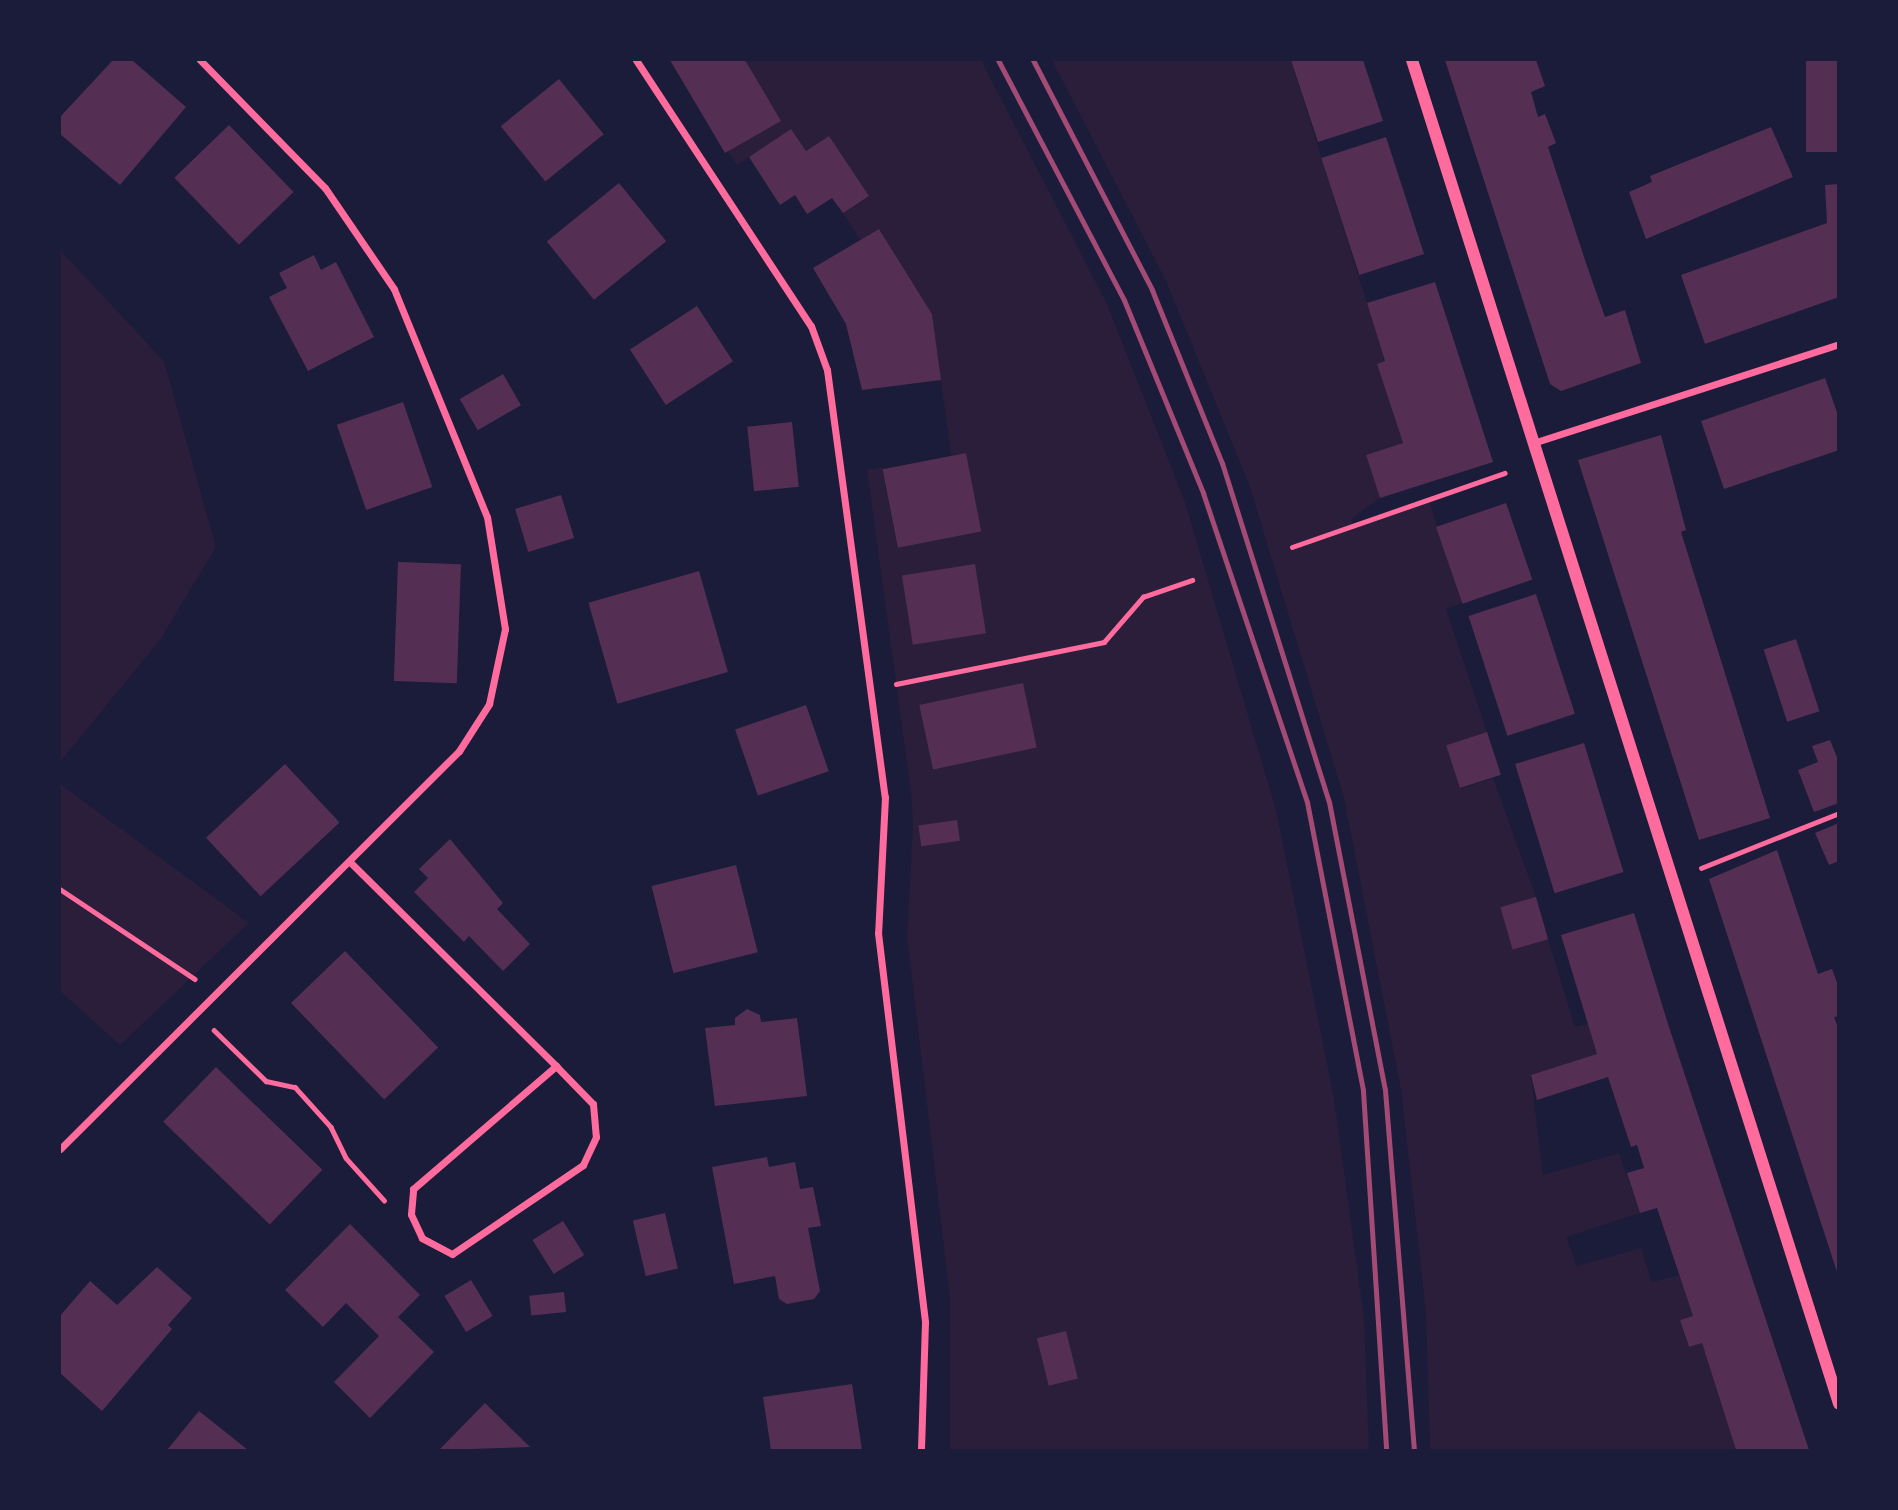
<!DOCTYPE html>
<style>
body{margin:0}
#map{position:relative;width:1898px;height:1510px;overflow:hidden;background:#1b1b3a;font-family:"Roboto Condensed",sans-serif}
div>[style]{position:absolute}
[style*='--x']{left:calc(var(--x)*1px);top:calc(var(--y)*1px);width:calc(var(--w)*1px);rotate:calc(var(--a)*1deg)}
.green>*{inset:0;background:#2a1e3b}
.building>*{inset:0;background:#542f53;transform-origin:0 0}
.path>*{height:4.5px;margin:-2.25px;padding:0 2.25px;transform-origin:2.25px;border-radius:2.25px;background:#ff6b9d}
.minor>*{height:7px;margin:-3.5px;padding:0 3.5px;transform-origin:3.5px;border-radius:3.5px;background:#ff6b9d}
.tertiary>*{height:12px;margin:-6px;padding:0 6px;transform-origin:6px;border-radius:6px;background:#ff6b9d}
.rail>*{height:5px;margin:-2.5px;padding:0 2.5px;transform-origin:2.5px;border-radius:2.5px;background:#a44b75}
span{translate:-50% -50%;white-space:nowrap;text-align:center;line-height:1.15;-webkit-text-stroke:5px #1b1b3a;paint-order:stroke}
.frame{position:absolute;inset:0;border:61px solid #1b1b3a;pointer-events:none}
</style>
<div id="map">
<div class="green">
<i style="clip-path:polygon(669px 60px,981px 60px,1107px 304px,1185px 502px,1276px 810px,1334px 1098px,1364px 1318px,1369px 1450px,950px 1450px,950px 1298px,907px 936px,913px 826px,911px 792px,867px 470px,882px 467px,897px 547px,980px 532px,966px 453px,951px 455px,932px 314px,879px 229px,860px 240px,843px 213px,869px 196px,829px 136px,806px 151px,791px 129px,737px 165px)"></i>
<i style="clip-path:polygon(1052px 60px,1291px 60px,1385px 361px,1377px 364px,1403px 443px,1366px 455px,1380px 498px,1351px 519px,1354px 528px,1429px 501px,1462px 603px,1446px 609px,1487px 732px,1447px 745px,1461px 789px,1493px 778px,1536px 897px,1513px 949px,1548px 939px,1575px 1027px,1588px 1024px,1597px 1054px,1531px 1076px,1543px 1175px,1619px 1153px,1640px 1213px,1566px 1237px,1577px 1266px,1641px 1248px,1652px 1282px,1679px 1275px,1693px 1316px,1680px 1320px,1688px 1347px,1702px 1343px,1736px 1450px,1430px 1450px,1426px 1313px,1401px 1090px,1344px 798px,1250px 487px,1166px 281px)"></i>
<i style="clip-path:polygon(60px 250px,164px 361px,216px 547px,160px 640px,60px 762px)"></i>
<i style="clip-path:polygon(60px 784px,249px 923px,120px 1045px,60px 991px)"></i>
</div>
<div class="building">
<i style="clip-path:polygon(113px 60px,132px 60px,186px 107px,120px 185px,60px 134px,60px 117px)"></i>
<i style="clip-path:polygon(670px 60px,745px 60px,781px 121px,725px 153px)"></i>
<i style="clip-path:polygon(1291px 60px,1363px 60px,1383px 121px,1318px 142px)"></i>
<i style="clip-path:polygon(1445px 60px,1536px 60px,1545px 86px,1531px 92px,1538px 117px,1545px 114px,1556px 143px,1548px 147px,1587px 266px,1605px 317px,1625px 310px,1641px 363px,1561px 391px,1550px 384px)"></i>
<i style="left:1806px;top:60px;width:33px;height:92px"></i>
<i style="left:559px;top:79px;width:71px;height:75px;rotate:51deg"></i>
<i style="left:229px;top:125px;width:93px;height:76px;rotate:46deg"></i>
<i style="clip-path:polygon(1771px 127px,1793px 177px,1646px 239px,1629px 192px,1652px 182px,1650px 176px)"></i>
<i style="clip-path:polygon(791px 129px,806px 151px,829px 136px,869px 196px,843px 213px,832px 198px,807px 214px,795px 195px,780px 205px,749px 157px)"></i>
<i style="left:1386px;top:137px;width:123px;height:68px;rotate:72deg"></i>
<i style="left:619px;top:183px;width:75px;height:93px;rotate:51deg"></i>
<i style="clip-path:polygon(1839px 184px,1839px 297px,1705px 344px,1681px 275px,1827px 223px,1825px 185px)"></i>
<i style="clip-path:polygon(879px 229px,932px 314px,941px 380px,862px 390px,846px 324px,813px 268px)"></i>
<i style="clip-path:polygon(314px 255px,321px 270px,336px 262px,374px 337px,308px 371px,269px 297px,287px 288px,279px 273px)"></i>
<i style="clip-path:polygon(1435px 282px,1493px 462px,1380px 498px,1366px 455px,1403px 443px,1377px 364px,1385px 361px,1367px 303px)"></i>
<i style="left:697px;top:306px;width:66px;height:80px;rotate:57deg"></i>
<i style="left:503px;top:374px;width:36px;height:50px;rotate:60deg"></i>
<i style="clip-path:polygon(1825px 378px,1839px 418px,1839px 450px,1724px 489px,1701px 421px)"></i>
<i style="left:403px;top:402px;width:90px;height:70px;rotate:71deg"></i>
<i style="left:792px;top:422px;width:65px;height:45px;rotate:84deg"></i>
<i style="clip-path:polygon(1661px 435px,1686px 530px,1681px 532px,1770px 818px,1699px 840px,1578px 460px)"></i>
<i style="left:966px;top:453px;width:80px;height:85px;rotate:79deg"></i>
<i style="left:561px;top:495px;width:45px;height:48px;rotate:73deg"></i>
<i style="left:1506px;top:503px;width:81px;height:74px;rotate:71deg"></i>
<i style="left:398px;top:562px;width:63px;height:119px;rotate:2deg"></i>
<i style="left:975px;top:564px;width:70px;height:74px;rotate:81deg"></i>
<i style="left:699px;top:571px;width:105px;height:115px;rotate:74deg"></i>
<i style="left:1536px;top:594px;width:126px;height:71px;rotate:72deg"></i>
<i style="left:1796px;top:639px;width:76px;height:34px;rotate:72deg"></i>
<i style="left:1023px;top:683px;width:66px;height:106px;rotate:78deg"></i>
<i style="left:806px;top:705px;width:70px;height:75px;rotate:71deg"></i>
<i style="left:1487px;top:732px;width:45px;height:43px;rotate:72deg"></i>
<i style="clip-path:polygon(1830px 740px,1839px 762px,1839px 803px,1814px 812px,1798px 770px,1818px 762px,1812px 746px)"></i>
<i style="left:1584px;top:743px;width:135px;height:72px;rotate:73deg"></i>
<i style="left:285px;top:764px;width:80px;height:108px;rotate:47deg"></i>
<i style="left:957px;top:820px;width:21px;height:39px;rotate:82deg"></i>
<i style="clip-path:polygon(1839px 823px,1839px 861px,1829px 865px,1815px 833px)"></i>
<i style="clip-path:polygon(450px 839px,503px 903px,497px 909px,530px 944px,503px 971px,469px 936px,464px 942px,414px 892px,428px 878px,419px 869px)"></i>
<i style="clip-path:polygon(1777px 850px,1818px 974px,1832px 969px,1839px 988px,1839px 1016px,1834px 1017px,1839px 1030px,1838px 1275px,1709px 879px)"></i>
<i style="left:736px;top:865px;width:90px;height:87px;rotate:76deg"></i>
<i style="left:1536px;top:897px;width:44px;height:37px;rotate:74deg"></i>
<i style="clip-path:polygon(1634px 913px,1668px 1024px,1809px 1450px,1736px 1450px,1702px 1343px,1689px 1347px,1680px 1320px,1693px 1316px,1657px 1208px,1640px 1213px,1627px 1173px,1644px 1168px,1637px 1145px,1631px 1147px,1608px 1077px,1537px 1100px,1531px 1075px,1597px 1054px,1561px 935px)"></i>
<i style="left:345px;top:951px;width:134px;height:75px;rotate:46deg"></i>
<i style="clip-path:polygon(747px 1009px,760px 1015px,761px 1022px,797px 1018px,807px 1096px,715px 1106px,705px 1028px,735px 1025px,735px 1018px)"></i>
<i style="left:216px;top:1067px;width:148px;height:76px;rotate:44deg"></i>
<i style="clip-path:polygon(767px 1157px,769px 1167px,795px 1162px,800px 1189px,813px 1187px,821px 1226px,808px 1228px,820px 1291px,814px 1299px,787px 1304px,779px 1299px,775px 1276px,734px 1284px,712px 1167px)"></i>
<i style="left:665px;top:1213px;width:57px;height:33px;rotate:77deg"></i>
<i style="left:563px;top:1221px;width:40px;height:36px;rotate:58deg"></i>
<i style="clip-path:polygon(350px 1224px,420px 1295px,398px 1317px,434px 1352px,370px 1418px,334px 1382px,379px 1336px,346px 1303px,323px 1327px,285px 1290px)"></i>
<i style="clip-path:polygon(157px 1267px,192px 1298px,168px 1325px,172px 1329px,102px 1411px,60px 1373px,60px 1316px,90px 1281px,117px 1305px)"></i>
<i style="left:471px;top:1280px;width:42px;height:31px;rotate:59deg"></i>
<i style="left:564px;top:1292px;width:20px;height:35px;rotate:84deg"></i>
<i style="left:1066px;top:1331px;width:49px;height:30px;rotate:76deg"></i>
<i style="clip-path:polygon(852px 1384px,862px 1450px,771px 1450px,763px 1397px)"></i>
<i style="clip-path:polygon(485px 1403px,530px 1447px,439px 1450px)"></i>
<i style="clip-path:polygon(199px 1411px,248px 1450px,167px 1450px)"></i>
</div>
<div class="path">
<i style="--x:1292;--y:547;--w:225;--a:-19.2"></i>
<i style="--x:896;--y:684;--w:212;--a:-11.4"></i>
<i style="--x:1104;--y:642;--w:60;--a:-49.1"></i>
<i style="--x:1143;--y:597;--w:52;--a:-19.1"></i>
<i style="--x:1701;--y:868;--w:149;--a:-21.7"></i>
<i style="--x:60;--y:889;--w:162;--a:33.7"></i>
<i style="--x:214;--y:1030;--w:73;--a:44.4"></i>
<i style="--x:266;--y:1081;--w:30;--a:12"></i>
<i style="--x:295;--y:1087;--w:54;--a:48"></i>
<i style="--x:331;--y:1127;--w:34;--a:64"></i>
<i style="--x:346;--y:1158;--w:57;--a:47.9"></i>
</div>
<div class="minor">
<i style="--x:636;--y:60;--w:318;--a:56.7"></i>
<i style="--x:811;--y:326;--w:47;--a:70"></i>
<i style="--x:827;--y:370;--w:431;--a:82.3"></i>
<i style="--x:885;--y:797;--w:136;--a:92.9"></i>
<i style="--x:878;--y:933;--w:392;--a:83.1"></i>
<i style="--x:925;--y:1322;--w:128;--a:91.8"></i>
<i style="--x:1533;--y:443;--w:322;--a:-17.9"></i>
<i style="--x:351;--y:863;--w:289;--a:44.7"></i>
<i style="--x:556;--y:1066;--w:53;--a:45.8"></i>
<i style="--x:593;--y:1104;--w:33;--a:85"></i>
<i style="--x:596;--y:1137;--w:31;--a:115"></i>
<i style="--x:583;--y:1165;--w:158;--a:145.8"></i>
<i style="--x:452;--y:1254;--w:34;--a:-152"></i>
<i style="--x:422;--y:1238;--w:26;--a:-115"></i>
<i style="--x:411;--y:1214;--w:25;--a:-85"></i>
<i style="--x:413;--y:1189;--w:189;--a:-40.7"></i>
<i style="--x:60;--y:1149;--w:564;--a:-44.93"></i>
<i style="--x:459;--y:751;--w:56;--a:-57.4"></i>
<i style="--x:489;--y:704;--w:77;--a:-78"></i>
<i style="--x:505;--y:629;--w:113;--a:-99.1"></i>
<i style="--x:487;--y:517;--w:246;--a:-112.2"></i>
<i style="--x:394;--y:289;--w:122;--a:-124.3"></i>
<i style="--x:325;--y:188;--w:179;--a:-134.3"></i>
</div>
<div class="tertiary">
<i style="--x:1412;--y:60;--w:1410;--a:72.37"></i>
</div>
<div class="rail">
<i style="--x:998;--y:60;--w:271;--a:62.3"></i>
<i style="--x:1124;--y:300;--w:209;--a:67.7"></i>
<i style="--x:1203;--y:493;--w:326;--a:71.4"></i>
<i style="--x:1307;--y:802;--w:294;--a:79"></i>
<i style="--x:1363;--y:1091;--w:360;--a:86.3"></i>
<i style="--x:1033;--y:60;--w:259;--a:62.6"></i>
<i style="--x:1152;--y:290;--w:187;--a:68"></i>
<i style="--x:1222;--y:463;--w:355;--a:72.5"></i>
<i style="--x:1329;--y:802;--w:293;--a:79"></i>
<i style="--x:1385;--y:1090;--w:361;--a:85.4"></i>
</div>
<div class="frame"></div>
</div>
